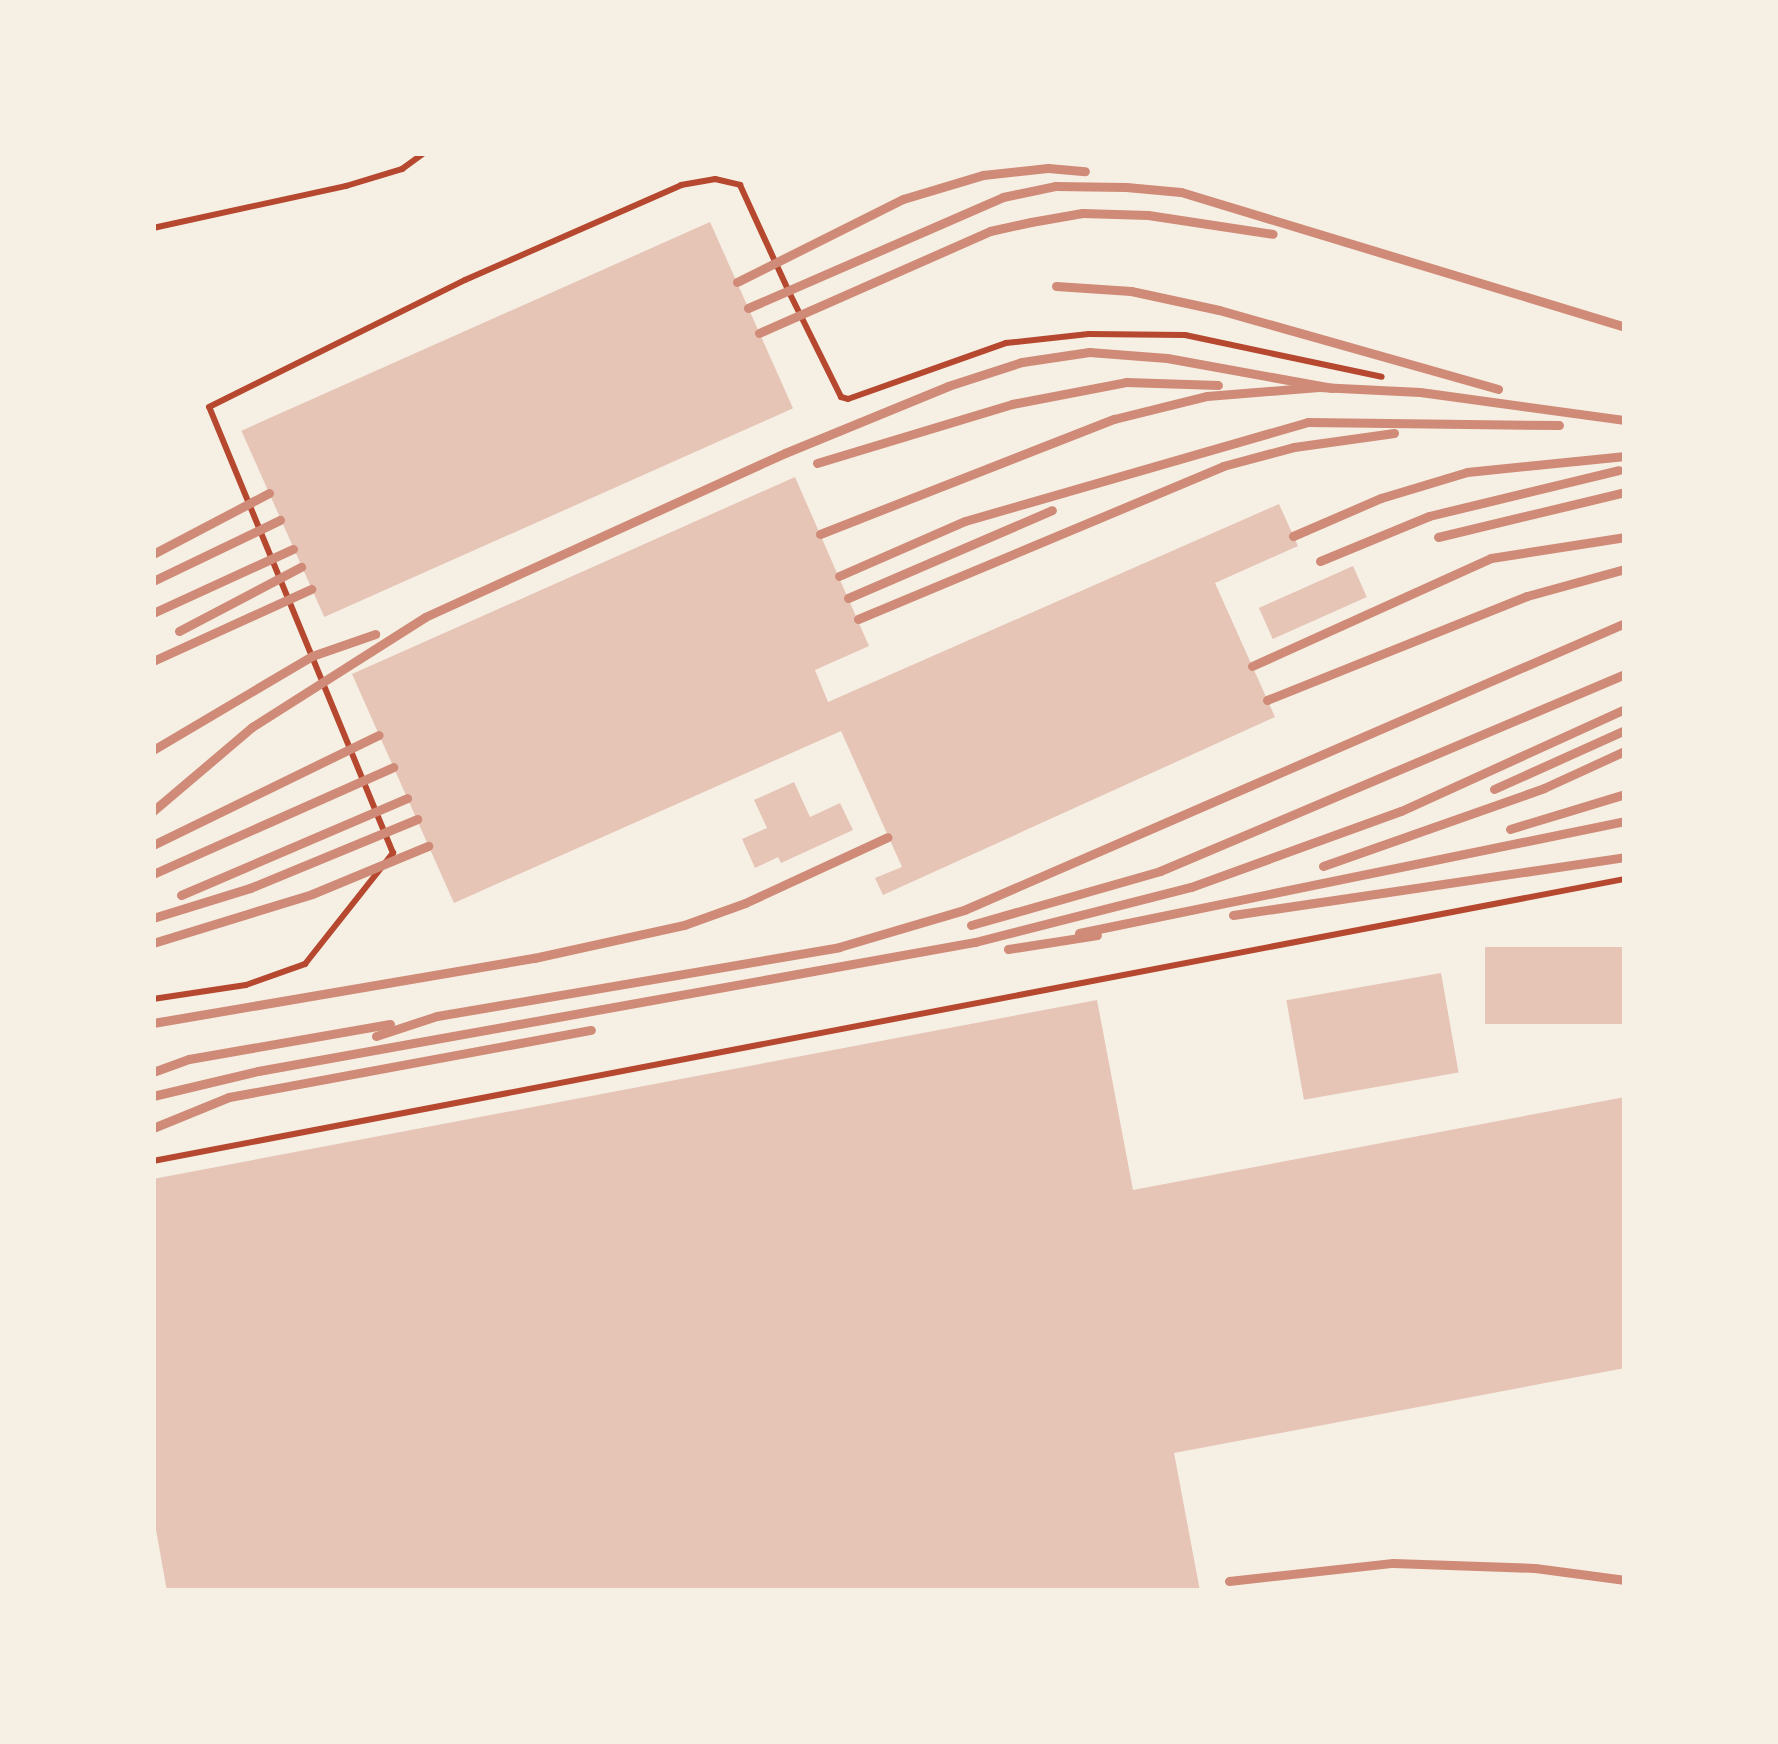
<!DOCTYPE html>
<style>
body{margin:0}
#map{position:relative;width:1778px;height:1744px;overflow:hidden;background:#f6efe4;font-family:Mulish,sans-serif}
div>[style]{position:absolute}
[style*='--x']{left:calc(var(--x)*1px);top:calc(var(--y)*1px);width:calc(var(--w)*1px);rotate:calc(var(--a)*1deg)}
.building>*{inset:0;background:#e6c5b7;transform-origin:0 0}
.service>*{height:6px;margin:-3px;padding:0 3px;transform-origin:3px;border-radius:3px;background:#b5482f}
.rail>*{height:9px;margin:-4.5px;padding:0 4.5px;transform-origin:4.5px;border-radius:4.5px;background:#cf8b77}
span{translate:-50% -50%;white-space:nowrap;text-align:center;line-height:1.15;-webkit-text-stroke:9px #f6efe4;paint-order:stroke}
.frame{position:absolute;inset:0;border:156px solid #f6efe4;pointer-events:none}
</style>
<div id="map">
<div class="building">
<i style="left:710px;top:222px;width:204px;height:513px;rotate:66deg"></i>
<i style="clip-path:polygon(795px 477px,869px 646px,815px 670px,828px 702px,1279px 504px,1298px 546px,1215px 583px,1275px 717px,883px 895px,875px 878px,902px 867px,841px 731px,454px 903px,352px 674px)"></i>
<i style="left:1353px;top:566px;width:34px;height:103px;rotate:66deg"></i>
<i style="clip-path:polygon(794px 782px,810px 817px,840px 803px,853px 830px,781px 863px,778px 857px,755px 868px,742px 839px,767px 828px,754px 800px)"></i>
<i style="left:1625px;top:947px;width:77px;height:140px;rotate:90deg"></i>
<i style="left:1441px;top:973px;width:101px;height:157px;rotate:80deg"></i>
<i style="clip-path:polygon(1097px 1000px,1133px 1190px,1625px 1097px,1625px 1368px,1174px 1453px,1200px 1591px,167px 1591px,153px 1513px,153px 1179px)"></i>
</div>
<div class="service">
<i style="--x:153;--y:228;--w:198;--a:-12.3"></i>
<i style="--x:346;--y:186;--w:59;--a:-16.9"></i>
<i style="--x:402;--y:169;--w:27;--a:-36"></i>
<i style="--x:153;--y:999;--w:94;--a:-8.6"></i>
<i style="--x:246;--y:985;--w:63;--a:-19.6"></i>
<i style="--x:305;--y:964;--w:142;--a:-51.6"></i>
<i style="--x:393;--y:853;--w:482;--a:-112.4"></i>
<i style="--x:209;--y:407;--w:286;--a:-26.4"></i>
<i style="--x:465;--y:280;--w:236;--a:-23.7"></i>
<i style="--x:681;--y:185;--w:35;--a:-10"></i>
<i style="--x:715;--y:179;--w:26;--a:13"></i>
<i style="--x:740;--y:185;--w:115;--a:65.4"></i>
<i style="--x:788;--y:290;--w:119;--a:63.6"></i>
<i style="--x:841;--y:397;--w:7;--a:16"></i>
<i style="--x:848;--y:399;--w:168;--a:-19.5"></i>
<i style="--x:1006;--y:343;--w:83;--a:-6.2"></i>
<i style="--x:1089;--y:334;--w:96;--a:0.6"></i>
<i style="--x:1185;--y:335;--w:201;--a:12"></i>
<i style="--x:153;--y:1161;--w:1499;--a:-10.85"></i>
</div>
<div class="rail">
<i style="--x:737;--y:282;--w:186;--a:-26.6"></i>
<i style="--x:903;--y:199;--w:84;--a:-16.7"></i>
<i style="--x:983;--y:175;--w:65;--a:-6.1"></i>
<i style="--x:1048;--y:168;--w:37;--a:5"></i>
<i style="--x:1056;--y:286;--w:75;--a:3.8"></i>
<i style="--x:1131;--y:291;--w:90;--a:12.2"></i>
<i style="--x:1219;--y:310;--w:290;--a:15.8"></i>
<i style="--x:748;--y:308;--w:278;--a:-23.5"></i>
<i style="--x:1003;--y:197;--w:53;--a:-11.9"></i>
<i style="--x:1055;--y:186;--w:71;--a:0.8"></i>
<i style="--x:1126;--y:187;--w:55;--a:5.2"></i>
<i style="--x:1181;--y:192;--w:464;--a:16.9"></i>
<i style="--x:759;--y:333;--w:253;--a:-23.8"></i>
<i style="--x:990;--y:231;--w:42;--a:-12.4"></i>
<i style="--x:1031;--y:222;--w:52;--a:-10"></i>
<i style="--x:1082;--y:213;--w:66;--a:1.7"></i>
<i style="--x:1148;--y:215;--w:126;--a:8.6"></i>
<i style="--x:817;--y:463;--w:204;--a:-16.8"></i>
<i style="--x:1012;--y:404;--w:116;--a:-10.9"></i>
<i style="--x:1126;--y:382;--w:92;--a:1.9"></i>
<i style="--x:820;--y:534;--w:316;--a:-21.4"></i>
<i style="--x:1114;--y:419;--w:96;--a:-13.9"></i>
<i style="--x:1207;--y:396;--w:112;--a:-4.6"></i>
<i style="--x:1319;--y:387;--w:101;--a:2.8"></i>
<i style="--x:1420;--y:392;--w:207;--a:7.8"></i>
<i style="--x:1293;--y:536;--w:96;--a:-23.4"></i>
<i style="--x:1381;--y:498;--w:90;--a:-16.8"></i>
<i style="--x:1467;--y:472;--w:159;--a:-5.8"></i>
<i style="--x:1438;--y:537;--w:192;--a:-13.5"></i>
<i style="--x:153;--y:554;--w:131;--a:-27.7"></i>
<i style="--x:1320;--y:561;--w:118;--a:-22.4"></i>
<i style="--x:1429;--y:516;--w:195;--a:-13.6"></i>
<i style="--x:839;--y:576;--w:137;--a:-23.6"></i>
<i style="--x:965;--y:521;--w:357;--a:-16.1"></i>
<i style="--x:1308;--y:422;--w:251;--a:0.7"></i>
<i style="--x:153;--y:581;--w:141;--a:-25.7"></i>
<i style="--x:848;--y:598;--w:222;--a:-23.3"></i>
<i style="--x:153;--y:613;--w:154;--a:-24.6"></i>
<i style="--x:858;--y:619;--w:396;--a:-22.7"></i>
<i style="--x:1223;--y:466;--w:73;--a:-15"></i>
<i style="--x:1294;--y:447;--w:101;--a:-8"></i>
<i style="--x:179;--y:631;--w:138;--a:-27.7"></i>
<i style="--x:153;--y:661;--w:174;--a:-24.5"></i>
<i style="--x:1252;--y:666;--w:262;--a:-24.3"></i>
<i style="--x:1491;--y:558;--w:136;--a:-8.9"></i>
<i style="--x:1267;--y:700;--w:280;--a:-21.8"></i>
<i style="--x:1527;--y:596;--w:102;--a:-15.4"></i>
<i style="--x:153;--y:750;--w:185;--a:-30.6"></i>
<i style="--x:312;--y:656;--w:67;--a:-19.2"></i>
<i style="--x:1494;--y:789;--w:144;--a:-24.2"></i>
<i style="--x:153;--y:811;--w:130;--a:-40.3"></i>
<i style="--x:252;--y:727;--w:205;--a:-32.4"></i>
<i style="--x:425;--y:617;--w:396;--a:-24.5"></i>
<i style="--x:785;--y:453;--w:176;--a:-22.3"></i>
<i style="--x:948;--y:386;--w:78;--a:-18"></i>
<i style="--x:1022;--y:362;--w:68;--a:-8.5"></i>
<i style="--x:1089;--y:352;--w:78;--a:4.4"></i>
<i style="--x:1167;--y:358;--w:168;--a:10.3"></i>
<i style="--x:1510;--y:829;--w:120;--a:-16.9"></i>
<i style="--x:153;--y:845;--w:251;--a:-26"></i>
<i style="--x:1323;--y:866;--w:234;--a:-19.4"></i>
<i style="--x:1544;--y:788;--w:89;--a:-24.6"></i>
<i style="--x:153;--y:874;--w:263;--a:-24"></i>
<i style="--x:181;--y:895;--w:246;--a:-23.2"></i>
<i style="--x:1233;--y:915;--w:396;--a:-8.4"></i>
<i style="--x:153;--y:918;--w:102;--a:-17.2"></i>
<i style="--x:250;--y:888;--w:181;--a:-22.4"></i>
<i style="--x:971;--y:925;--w:197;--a:-15.9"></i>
<i style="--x:1160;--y:871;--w:505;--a:-22.96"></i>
<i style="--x:1079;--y:933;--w:557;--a:-11.59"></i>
<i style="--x:153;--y:943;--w:166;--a:-17.1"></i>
<i style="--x:312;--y:894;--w:126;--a:-22.5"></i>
<i style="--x:1008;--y:949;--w:90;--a:-8.9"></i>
<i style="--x:153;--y:1023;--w:387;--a:-9.7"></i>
<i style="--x:534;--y:958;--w:154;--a:-12.4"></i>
<i style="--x:684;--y:925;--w:65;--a:-19.8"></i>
<i style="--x:745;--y:903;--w:157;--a:-24.8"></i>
<i style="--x:376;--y:1036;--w:64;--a:-18.2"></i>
<i style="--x:437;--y:1016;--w:408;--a:-9.7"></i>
<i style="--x:839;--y:947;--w:130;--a:-16.5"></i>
<i style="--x:964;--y:910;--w:721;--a:-23.47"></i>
<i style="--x:153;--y:1072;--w:38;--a:-20"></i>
<i style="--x:189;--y:1059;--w:204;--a:-9.9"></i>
<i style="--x:153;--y:1096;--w:108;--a:-13.4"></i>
<i style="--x:258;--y:1071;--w:729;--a:-10.2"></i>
<i style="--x:975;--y:942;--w:223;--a:-14.3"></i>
<i style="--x:1191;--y:887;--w:223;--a:-19.9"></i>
<i style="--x:1401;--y:811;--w:246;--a:-24.5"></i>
<i style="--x:153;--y:1128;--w:82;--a:-22.2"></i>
<i style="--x:229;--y:1097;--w:368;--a:-10.5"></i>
<i style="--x:1229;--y:1581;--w:165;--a:-6.3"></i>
<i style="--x:1393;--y:1563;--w:142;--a:2"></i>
<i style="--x:1535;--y:1568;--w:91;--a:7.6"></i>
</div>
<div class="frame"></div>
</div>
